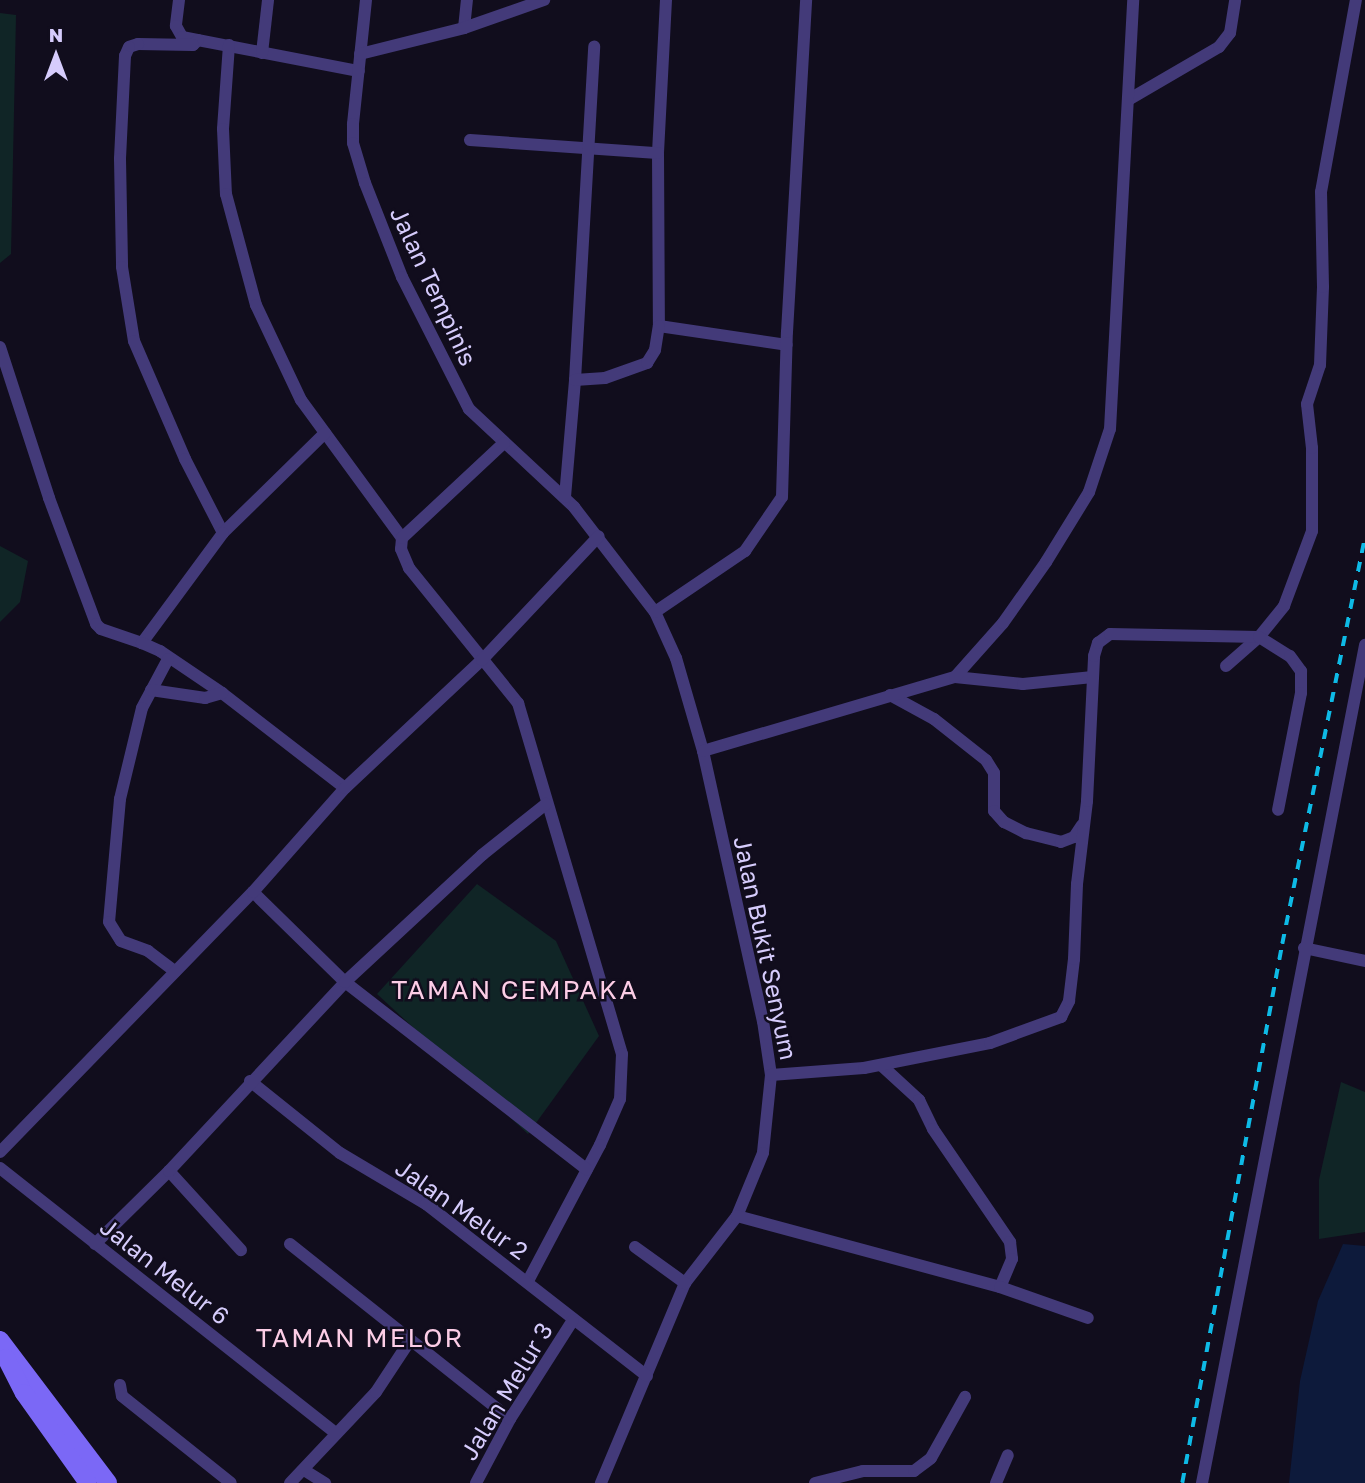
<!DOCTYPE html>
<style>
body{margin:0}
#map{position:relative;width:1365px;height:1483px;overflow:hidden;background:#110d1d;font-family:"Golos Text",sans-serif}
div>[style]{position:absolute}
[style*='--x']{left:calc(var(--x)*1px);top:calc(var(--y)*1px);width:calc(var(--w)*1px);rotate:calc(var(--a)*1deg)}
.green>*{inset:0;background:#102526}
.water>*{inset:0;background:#0d1a3b}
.minor>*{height:12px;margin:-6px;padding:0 6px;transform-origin:6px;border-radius:6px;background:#433a79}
.secondary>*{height:18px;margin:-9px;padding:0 9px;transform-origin:9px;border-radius:9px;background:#7b68f6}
.rail>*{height:3.5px;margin-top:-1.75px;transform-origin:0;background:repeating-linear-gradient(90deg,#0ebae6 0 10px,transparent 0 19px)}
span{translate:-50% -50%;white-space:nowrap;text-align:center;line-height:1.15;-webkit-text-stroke:5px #110d1d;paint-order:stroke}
.street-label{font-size:24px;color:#d6ccfc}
.neighbourhood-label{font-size:26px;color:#fccde6;letter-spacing:2px}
.north{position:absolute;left:21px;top:21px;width:70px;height:70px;-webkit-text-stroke:5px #110d1d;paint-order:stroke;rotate:0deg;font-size:19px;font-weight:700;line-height:28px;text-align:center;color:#d6ccfc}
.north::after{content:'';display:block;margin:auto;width:24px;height:32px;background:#d6ccfc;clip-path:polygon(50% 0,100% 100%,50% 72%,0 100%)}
</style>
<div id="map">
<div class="green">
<i style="clip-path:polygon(0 13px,16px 15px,11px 254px,0 263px)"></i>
<i style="clip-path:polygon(0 546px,28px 561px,20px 602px,0 622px)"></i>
<i style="clip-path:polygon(477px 884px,556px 941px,599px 1036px,528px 1134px,377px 994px)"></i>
<i style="clip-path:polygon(1341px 1082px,1365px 1092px,1365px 1232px,1319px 1239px,1319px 1180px)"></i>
</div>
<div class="water">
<i style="clip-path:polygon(1343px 1244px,1365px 1246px,1365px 1483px,1289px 1483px,1300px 1381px,1318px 1301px)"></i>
</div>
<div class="minor">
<i style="--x:179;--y:0;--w:26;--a:97"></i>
<i style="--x:176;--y:26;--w:13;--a:61"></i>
<i style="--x:182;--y:37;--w:180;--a:10.9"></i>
<i style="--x:366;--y:0;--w:125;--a:96"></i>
<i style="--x:353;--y:124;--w:19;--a:90"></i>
<i style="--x:353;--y:143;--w:42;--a:73.3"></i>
<i style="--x:365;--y:183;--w:101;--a:68.5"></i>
<i style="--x:402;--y:277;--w:148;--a:63.1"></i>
<i style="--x:469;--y:409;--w:144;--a:43"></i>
<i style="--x:574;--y:507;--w:133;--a:52.4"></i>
<i style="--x:655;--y:612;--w:51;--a:65.5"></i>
<i style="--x:676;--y:658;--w:97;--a:73.8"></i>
<i style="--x:703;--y:751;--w:277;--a:77.5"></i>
<i style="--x:763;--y:1021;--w:55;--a:81.6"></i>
<i style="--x:771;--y:1075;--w:78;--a:95.9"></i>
<i style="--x:763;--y:1153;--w:68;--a:112.4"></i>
<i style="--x:737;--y:1216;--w:85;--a:127.8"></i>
<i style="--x:685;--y:1283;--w:217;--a:112.8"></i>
<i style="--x:666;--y:0;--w:153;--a:93"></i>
<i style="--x:658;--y:153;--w:173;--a:89.7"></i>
<i style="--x:659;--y:326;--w:129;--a:8.4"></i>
<i style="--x:464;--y:28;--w:28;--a:-84"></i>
<i style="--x:198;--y:40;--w:7;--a:135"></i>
<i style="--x:193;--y:45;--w:55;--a:-179"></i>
<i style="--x:138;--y:44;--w:9;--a:162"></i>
<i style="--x:129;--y:47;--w:10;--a:114"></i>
<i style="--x:125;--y:56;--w:103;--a:92.8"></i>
<i style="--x:120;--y:159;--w:108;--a:88.9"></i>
<i style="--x:122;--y:267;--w:75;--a:80.8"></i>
<i style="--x:134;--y:341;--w:129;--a:66.6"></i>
<i style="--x:185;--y:459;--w:83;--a:62.8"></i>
<i style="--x:229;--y:45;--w:84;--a:94.1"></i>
<i style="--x:223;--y:129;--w:65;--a:87.4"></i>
<i style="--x:226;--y:194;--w:115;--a:74.9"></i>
<i style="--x:256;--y:305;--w:105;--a:64.7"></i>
<i style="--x:301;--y:400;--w:171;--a:53.8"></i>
<i style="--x:402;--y:538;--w:11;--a:95"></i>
<i style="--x:401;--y:549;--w:21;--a:67"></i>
<i style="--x:409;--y:568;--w:174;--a:51.1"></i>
<i style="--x:518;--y:703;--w:366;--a:73.5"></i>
<i style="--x:622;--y:1054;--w:45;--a:92.5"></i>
<i style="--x:620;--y:1099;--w:50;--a:113.5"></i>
<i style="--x:600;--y:1145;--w:154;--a:117.9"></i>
<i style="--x:262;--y:53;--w:53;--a:-83.5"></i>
<i style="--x:360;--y:54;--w:107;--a:-14"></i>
<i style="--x:464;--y:28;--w:85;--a:-19.3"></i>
<i style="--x:1128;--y:100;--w:105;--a:-30.2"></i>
<i style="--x:1219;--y:47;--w:18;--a:-52"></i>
<i style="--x:1230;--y:33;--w:33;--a:-81"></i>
<i style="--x:470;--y:140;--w:188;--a:4"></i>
<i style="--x:0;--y:347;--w:159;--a:72"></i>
<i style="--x:49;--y:498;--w:134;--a:69.5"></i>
<i style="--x:96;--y:624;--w:7;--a:45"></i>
<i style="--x:101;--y:629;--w:43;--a:18.9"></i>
<i style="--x:575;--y:380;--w:334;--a:-86.7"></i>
<i style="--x:325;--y:433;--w:143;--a:135.6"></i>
<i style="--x:223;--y:533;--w:137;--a:126.4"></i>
<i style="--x:142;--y:643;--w:20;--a:24"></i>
<i style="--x:160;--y:651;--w:75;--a:34.1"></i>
<i style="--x:222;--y:693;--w:155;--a:37.7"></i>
<i style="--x:565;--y:497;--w:117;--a:-85.1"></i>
<i style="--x:575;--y:380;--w:30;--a:-4"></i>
<i style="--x:605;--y:378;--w:45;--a:-19.7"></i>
<i style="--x:647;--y:363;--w:15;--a:-58"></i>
<i style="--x:655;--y:350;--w:24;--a:-81"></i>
<i style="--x:402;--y:538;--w:139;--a:-43"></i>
<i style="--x:655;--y:612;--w:109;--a:-34.1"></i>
<i style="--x:745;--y:551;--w:65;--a:-55.6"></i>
<i style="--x:782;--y:497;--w:165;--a:-88.3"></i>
<i style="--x:787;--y:332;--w:333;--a:-86.7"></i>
<i style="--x:168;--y:659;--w:55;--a:118"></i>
<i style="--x:142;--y:708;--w:94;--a:103.6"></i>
<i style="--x:120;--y:799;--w:123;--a:95.1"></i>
<i style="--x:109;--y:922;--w:22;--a:58"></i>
<i style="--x:121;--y:941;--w:29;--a:20"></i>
<i style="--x:148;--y:951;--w:34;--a:37"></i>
<i style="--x:1226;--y:666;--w:44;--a:-41.3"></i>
<i style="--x:1259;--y:637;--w:40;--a:-51"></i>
<i style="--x:1284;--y:606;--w:80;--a:-69.5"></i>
<i style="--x:1312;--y:531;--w:83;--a:-90"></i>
<i style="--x:1312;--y:448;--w:44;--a:-96.5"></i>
<i style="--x:1307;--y:404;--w:41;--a:-71.6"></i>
<i style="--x:1320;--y:365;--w:78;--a:-87.8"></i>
<i style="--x:1323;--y:287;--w:95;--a:-91.2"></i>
<i style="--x:1321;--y:192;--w:195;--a:-79.7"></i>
<i style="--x:955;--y:677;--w:68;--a:5.9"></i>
<i style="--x:1023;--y:684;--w:70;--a:-5.7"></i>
<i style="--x:151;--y:690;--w:55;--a:8.4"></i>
<i style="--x:205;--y:698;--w:18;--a:-16"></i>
<i style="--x:890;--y:695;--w:50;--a:28.6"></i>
<i style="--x:934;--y:719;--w:66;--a:38.3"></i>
<i style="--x:986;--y:760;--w:15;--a:58"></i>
<i style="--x:994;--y:773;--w:38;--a:90"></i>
<i style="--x:994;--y:811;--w:15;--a:48"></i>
<i style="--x:1004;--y:822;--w:25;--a:27"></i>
<i style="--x:1026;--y:833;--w:36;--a:14"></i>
<i style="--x:1061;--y:842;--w:14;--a:-21"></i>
<i style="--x:1074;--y:837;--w:14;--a:-56"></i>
<i style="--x:703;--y:751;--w:263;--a:-16.4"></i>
<i style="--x:955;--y:677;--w:72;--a:-48.4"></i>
<i style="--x:1003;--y:623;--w:75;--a:-54.8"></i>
<i style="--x:1046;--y:562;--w:82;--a:-58.4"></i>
<i style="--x:1089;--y:492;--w:66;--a:-71.6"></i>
<i style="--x:1110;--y:429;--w:430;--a:-86.9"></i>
<i style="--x:253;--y:892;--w:129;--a:44.4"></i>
<i style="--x:345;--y:982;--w:306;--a:37.8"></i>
<i style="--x:1304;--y:948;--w:62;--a:12"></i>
<i style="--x:881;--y:1065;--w:52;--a:42.6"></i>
<i style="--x:919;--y:1100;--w:32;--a:64"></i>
<i style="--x:933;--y:1129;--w:137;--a:55.7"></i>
<i style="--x:1010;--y:1242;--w:17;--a:83"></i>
<i style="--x:1012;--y:1259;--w:30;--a:113"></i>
<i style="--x:771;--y:1075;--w:93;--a:-4.3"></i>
<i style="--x:864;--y:1068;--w:128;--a:-11.2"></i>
<i style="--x:990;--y:1043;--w:76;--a:-20.1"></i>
<i style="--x:1061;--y:1017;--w:18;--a:-63"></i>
<i style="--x:1069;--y:1001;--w:42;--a:-83.2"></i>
<i style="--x:1074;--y:959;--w:75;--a:-87.7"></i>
<i style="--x:1077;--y:884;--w:84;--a:-83.1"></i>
<i style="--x:1087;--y:801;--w:145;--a:-87.2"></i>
<i style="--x:1094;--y:656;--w:14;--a:-73"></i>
<i style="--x:1098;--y:643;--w:15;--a:-37"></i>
<i style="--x:1110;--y:634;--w:149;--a:1.2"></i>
<i style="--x:1259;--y:637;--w:36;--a:32"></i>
<i style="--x:1290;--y:656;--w:19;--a:54"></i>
<i style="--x:1301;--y:671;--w:22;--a:90"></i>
<i style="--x:1301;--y:693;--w:119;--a:101.1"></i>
<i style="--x:250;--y:1081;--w:115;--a:38.7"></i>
<i style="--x:340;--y:1153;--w:100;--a:30.7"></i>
<i style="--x:426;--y:1204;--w:280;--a:37.9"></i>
<i style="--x:0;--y:1152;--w:363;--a:-45.8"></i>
<i style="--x:253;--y:892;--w:139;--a:-48.5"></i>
<i style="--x:345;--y:788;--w:187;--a:-43.1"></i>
<i style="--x:482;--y:660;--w:170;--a:-46.7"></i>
<i style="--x:0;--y:1168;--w:428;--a:38.3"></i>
<i style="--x:169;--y:1171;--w:107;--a:47.7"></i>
<i style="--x:737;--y:1216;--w:272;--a:15.1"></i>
<i style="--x:1000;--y:1287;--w:93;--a:19.4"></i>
<i style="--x:95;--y:1244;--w:104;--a:-44.6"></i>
<i style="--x:169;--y:1171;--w:258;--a:-47"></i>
<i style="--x:345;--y:982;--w:187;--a:-42.8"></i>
<i style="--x:482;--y:855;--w:82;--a:-38.6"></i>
<i style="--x:290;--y:1244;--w:281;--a:38.5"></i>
<i style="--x:635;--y:1247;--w:62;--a:35.8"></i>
<i style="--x:120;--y:1385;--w:11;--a:80"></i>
<i style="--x:122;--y:1396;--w:139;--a:38.6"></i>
<i style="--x:304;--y:1470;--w:25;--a:32"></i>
<i style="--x:290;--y:1483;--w:125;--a:-46.6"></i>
<i style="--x:376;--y:1392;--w:60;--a:-56.6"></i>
<i style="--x:476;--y:1483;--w:72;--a:-62"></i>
<i style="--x:510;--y:1419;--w:117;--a:-57.5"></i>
<i style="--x:815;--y:1483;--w:49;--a:-14"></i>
<i style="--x:863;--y:1471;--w:51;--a:0"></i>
<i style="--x:914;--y:1471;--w:21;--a:-37"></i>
<i style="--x:931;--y:1458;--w:70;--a:-60.9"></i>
<i style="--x:996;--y:1483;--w:30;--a:-67"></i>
<i style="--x:1202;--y:1483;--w:854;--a:-78.99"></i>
</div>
<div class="secondary">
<i style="--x:0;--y:1340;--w:179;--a:52.9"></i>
<i style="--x:6;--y:1358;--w:39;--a:63"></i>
<i style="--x:24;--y:1393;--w:110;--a:54.6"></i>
</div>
<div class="rail">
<i style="--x:1182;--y:1483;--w:548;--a:-79.49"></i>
<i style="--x:1282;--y:944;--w:417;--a:-78.5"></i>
</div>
<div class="street-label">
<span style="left:434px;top:286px;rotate:65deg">Jalan Tempinis</span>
<span style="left:766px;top:948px;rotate:78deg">Jalan Bukit Senyum</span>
<span style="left:462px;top:1209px;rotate:35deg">Jalan Melur 2</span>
<span style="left:165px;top:1271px;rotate:38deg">Jalan Melur 6</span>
<span style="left:506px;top:1391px;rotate:-59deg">Jalan Melur 3</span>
</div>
<div class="neighbourhood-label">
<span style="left:515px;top:990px">TAMAN CEMPAKA</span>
<span style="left:360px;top:1338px">TAMAN MELOR</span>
</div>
<div class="north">N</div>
</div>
